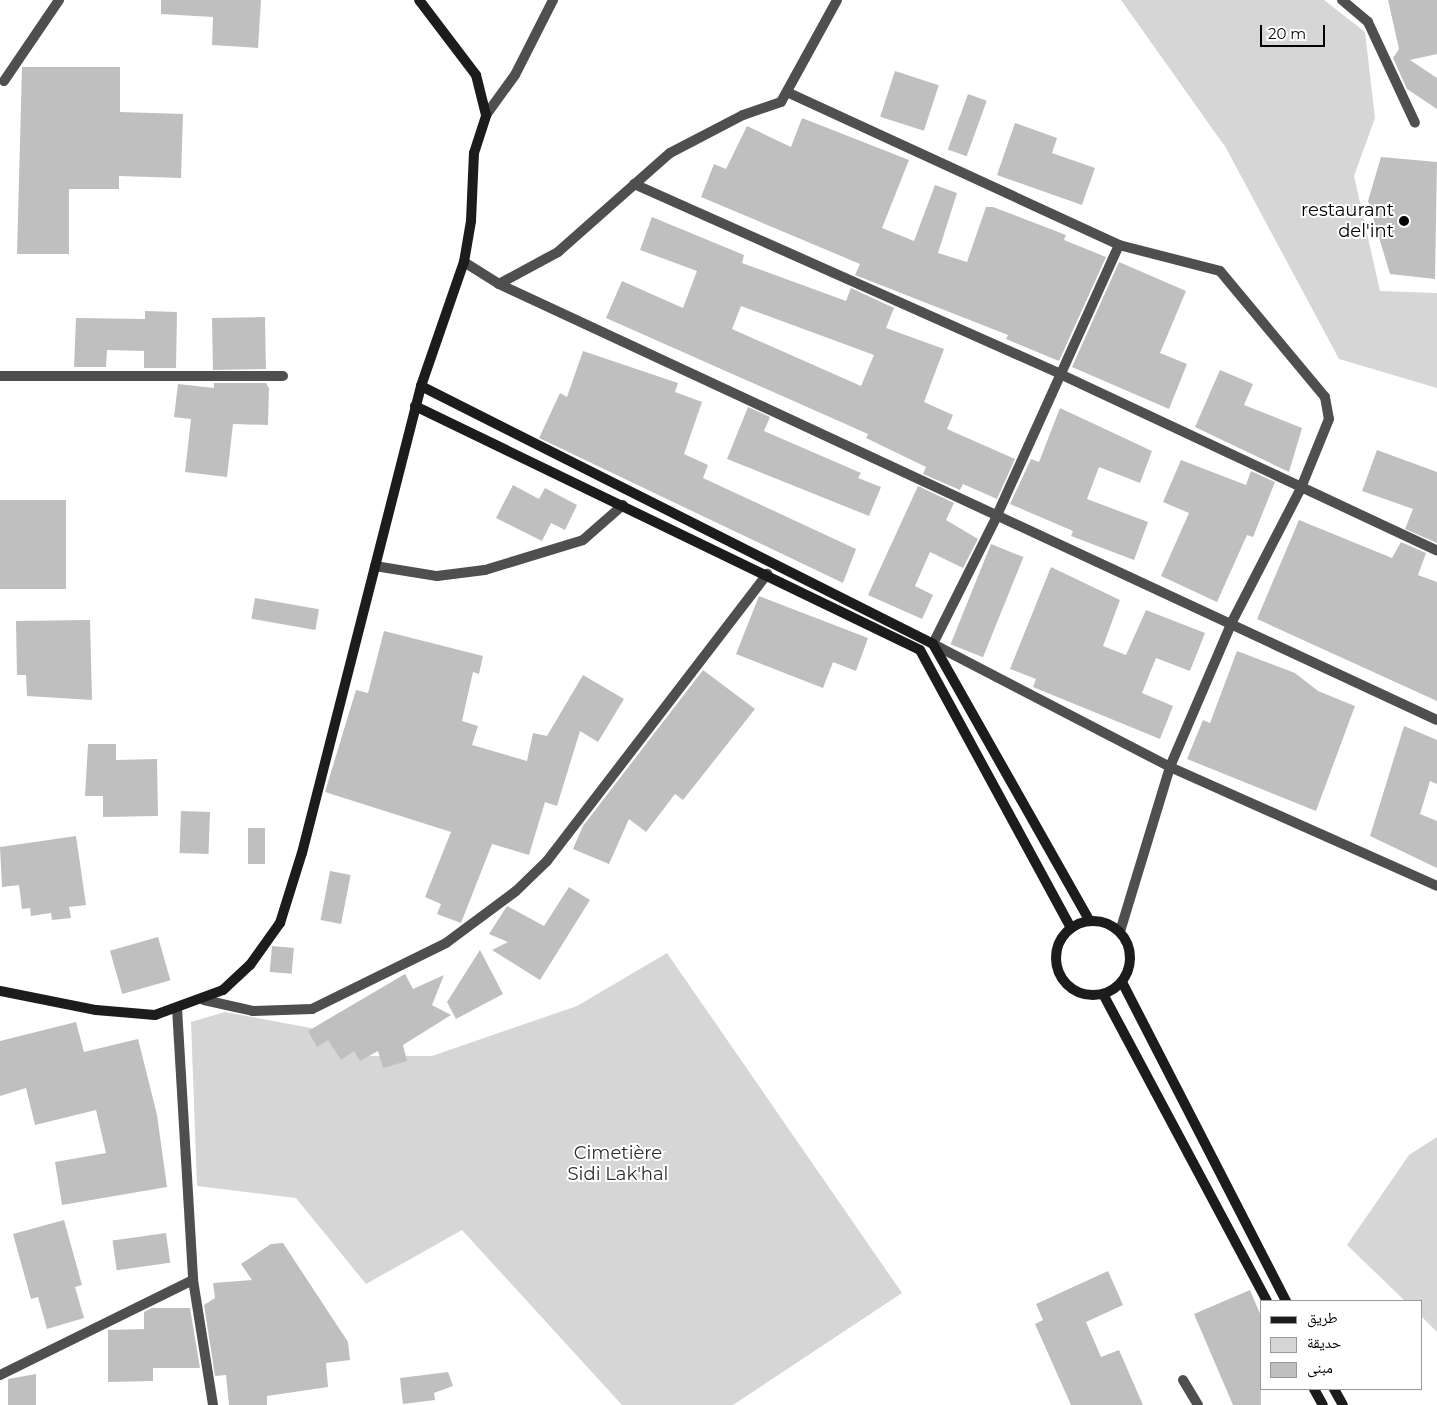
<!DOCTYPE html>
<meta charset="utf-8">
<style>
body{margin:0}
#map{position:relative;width:1437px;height:1405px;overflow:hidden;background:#fff;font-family:Montserrat,"Noto Naskh Arabic",sans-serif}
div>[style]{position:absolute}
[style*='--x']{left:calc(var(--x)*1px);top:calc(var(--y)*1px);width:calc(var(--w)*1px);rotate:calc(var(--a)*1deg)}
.green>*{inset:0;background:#d6d6d6}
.building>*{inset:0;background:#bfbfbf;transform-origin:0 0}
.lane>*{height:10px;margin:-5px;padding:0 5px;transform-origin:5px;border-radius:5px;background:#4f4f4f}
.street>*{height:10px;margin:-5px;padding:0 5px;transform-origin:5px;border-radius:5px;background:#4f4f4f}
.secondary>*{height:10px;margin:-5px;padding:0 5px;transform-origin:5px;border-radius:5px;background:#1c1c1c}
.secondary>.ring{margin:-5px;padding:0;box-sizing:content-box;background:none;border:10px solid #1c1c1c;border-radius:50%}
.dots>*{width:14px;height:14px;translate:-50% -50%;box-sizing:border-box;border:2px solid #fff;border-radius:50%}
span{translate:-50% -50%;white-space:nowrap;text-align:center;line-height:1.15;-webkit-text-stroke:4px #fff;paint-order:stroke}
.poi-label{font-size:18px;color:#000}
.right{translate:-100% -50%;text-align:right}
.park-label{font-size:18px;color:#2d2d2d}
.legend{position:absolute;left:1260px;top:1300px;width:162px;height:90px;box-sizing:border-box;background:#fff;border:1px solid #999;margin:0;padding:6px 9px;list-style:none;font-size:15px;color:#000}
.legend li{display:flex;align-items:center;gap:10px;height:25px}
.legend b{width:25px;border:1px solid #999}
.scale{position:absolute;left:1260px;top:25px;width:65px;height:22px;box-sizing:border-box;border:2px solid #000;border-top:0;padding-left:6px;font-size:15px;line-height:18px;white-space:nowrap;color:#000;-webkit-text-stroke:4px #fff;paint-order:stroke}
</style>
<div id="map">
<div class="green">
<i style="clip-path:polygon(1121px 0,1324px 0,1365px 32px,1375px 118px,1354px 176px,1380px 291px,1437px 293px,1437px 388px,1339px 359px,1226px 148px)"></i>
<i style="clip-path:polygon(667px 953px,902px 1293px,733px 1405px,622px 1405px,462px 1230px,366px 1284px,296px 1198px,197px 1186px,191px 1022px,225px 1012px,311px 1028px,366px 1056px,432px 1056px,577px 1006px)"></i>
<i style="clip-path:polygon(1437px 1137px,1437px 1332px,1421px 1316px,1421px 1301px,1405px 1301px,1347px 1245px,1409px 1155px)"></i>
</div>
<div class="building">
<i style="clip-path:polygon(161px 0,261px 0,258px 48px,212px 45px,213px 17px,161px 14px)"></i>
<i style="clip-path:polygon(1388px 0,1437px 0,1437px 54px,1410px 60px,1437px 78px,1437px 109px,1407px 89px,1393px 58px,1399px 49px)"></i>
<i style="clip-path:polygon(22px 67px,120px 67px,120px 112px,183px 114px,181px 178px,119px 176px,119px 189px,69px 189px,69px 254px,17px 254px)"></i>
<i style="left:895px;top:71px;width:46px;height:48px;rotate:18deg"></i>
<i style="left:968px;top:94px;width:20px;height:59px;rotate:20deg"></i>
<i style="clip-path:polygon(802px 118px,909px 160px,882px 228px,914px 241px,935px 185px,957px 193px,938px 253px,967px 262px,986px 207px,993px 207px,1066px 235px,1064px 240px,1106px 257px,1059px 361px,1006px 339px,1008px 335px,855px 275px,860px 264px,701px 197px,714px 164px,726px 169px,747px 126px,791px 147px)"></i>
<i style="clip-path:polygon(1015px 123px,1057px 138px,1052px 153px,1095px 168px,1082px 205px,997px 175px)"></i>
<i style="clip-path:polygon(1381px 157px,1437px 162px,1435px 279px,1390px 274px,1368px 201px)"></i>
<i style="clip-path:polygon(evenodd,652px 217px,744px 255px,742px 263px,846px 301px,851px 288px,894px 308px,886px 328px,944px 349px,924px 402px,953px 415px,947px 429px,1015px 459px,997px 499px,963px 484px,960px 490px,923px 474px,926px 467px,866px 438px,868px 434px,606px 318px,622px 281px,683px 308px,697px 271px,640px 250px,652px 217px,741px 306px,874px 355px,861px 386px,732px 329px,741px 306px)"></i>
<i style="clip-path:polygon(1119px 262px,1186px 291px,1160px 353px,1187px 364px,1169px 409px,1072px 367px)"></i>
<i style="clip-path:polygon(145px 311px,177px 312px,176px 368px,144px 368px,144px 351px,107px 350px,106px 367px,74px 367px,76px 318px,145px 319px)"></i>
<i style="left:265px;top:317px;width:52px;height:53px;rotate:89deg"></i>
<i style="clip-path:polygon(583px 351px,678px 383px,675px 392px,702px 402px,684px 454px,708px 465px,703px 478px,856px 549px,843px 583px,539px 438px,560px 393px,567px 397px)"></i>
<i style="clip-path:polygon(1220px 370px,1253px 384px,1244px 405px,1302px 428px,1289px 472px,1195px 427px)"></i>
<i style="clip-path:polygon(214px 383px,266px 383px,269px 388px,268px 425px,233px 424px,227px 477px,185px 472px,191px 419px,174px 417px,178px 384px,214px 388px)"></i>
<i style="clip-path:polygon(748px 407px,770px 417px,764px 431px,861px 473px,858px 478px,881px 487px,869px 516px,727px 459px)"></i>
<i style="clip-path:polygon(1060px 408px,1152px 451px,1140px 483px,1099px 467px,1087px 499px,1148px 522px,1134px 560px,1071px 536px,1073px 531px,1010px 504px,1031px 459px,1039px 462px)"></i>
<i style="clip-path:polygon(1377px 450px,1437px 472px,1437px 543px,1405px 529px,1413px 509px,1362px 491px)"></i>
<i style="clip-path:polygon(1181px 460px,1246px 485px,1251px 471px,1275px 482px,1253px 537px,1247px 535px,1217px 602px,1161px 576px,1189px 513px,1163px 502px)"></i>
<i style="clip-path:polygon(513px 485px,539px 499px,545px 488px,577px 505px,565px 530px,551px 523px,542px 541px,496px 518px)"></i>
<i style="clip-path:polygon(918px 486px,954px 503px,946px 520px,978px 539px,963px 568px,930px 552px,915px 586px,933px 595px,922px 619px,868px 595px)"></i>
<i style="left:0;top:500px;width:66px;height:89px"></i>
<i style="clip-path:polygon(1299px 520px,1392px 558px,1401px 542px,1426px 553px,1418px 575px,1437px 582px,1437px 701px,1257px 619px)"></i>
<i style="left:991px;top:544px;width:35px;height:108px;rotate:22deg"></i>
<i style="clip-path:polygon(1051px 567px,1120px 600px,1103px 646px,1126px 655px,1146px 610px,1205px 633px,1190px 671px,1156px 658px,1142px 693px,1173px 706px,1160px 739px,1033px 687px,1036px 679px,1010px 669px)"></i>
<i style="clip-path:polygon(759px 596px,868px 638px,856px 671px,833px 662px,823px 688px,736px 654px)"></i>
<i style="left:255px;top:598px;width:65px;height:21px;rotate:10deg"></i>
<i style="clip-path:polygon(90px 620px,92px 700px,27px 696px,26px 675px,17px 675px,16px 621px)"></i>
<i style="clip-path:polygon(384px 631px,483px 656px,479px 674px,473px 672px,462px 721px,478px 726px,472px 745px,527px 761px,533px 733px,547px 736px,583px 675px,624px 699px,598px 742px,580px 731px,557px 806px,545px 802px,529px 855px,492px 844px,461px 923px,437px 914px,441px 904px,425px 897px,451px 832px,325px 792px,356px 690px,368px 693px)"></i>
<i style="clip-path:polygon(1237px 651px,1295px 673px,1318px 691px,1355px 706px,1316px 811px,1187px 759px,1203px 720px,1210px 723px)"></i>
<i style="clip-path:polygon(703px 670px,755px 709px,683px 800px,675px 794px,646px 832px,629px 819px,609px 864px,573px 849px,583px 826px)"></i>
<i style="clip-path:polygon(1404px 726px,1437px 740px,1437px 784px,1430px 781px,1420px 814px,1437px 821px,1437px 868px,1370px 836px)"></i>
<i style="clip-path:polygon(88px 744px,116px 744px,116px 760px,157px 759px,158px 816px,103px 817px,103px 796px,85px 796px)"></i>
<i style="left:181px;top:811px;width:29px;height:42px;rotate:2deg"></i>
<i style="left:248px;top:828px;width:17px;height:36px"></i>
<i style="clip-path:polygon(76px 836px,86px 905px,69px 907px,71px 918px,52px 920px,51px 913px,31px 916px,30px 908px,22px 909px,19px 885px,2px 887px,0 847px)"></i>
<i style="left:330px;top:871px;width:21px;height:50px;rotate:11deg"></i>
<i style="clip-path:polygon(569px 887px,590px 900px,540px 980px,492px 950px,508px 942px,489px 934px,507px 906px,544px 926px)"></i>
<i style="left:158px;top:937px;width:45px;height:50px;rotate:74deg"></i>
<i style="left:272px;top:946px;width:22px;height:26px;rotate:5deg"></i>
<i style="clip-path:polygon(480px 950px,503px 994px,456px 1019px,447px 1002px)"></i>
<i style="clip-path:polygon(405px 974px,413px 989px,444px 975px,432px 1005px,451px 1015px,403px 1045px,407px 1061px,383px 1068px,378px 1051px,360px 1061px,354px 1051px,341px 1060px,328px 1040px,317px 1047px,308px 1031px)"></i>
<i style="clip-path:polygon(76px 1022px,84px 1052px,138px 1039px,157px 1115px,167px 1187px,62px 1205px,55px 1162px,106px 1153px,96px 1110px,35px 1125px,26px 1088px,0 1096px,0 1041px)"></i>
<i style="clip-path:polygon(64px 1220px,82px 1285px,75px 1287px,84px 1318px,47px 1329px,38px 1297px,31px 1299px,13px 1234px)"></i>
<i style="left:166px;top:1233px;width:30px;height:54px;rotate:82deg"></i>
<i style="clip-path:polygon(283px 1243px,348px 1342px,350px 1360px,326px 1363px,328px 1387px,267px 1396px,267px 1405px,229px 1405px,226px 1375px,215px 1376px,204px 1305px,215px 1298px,213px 1283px,252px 1280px,241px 1264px,271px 1244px)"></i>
<i style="clip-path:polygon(1108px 1271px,1123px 1305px,1086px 1322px,1101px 1357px,1119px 1350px,1143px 1405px,1071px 1405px,1035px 1324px,1043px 1320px,1036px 1304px)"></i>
<i style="clip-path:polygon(1250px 1290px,1261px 1316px,1261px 1405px,1233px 1405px,1194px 1314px)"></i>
<i style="clip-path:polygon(152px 1308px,190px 1308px,200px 1368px,153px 1368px,153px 1381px,108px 1382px,108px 1330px,144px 1329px,144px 1312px)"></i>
<i style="clip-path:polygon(448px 1372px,453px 1386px,434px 1393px,435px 1400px,403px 1404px,400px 1378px)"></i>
<i style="clip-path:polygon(36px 1374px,36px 1405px,8px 1405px,8px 1379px)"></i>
</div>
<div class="lane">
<i style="--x:1342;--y:0;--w:34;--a:40"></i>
<i style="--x:1368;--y:22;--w:111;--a:65"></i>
<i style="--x:1183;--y:1380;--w:29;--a:59"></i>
</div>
<div class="street">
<i style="--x:4;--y:81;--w:98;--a:-55.8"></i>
<i style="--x:789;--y:93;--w:363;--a:24.7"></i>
<i style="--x:1119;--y:245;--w:104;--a:14.4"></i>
<i style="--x:1220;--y:271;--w:164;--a:50.2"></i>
<i style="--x:1325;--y:397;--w:22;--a:80"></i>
<i style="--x:1329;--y:419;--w:77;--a:112.2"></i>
<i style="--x:1300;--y:490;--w:148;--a:117.3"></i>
<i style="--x:1232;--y:622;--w:158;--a:113.2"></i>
<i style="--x:1170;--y:767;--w:172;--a:106.9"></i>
<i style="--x:486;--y:115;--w:49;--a:-54.1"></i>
<i style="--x:515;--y:75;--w:84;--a:-63.1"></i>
<i style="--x:634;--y:184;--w:466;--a:24"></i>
<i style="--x:1060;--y:374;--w:416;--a:25.1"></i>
<i style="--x:1119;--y:245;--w:299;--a:114.3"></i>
<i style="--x:996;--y:518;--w:141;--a:116.6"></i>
<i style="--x:933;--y:644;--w:267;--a:27.4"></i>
<i style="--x:1170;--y:767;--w:292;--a:24"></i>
<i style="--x:464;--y:262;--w:41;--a:32.2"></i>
<i style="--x:499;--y:284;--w:67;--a:-28.5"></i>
<i style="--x:558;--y:252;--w:149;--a:-41.5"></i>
<i style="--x:670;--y:153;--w:82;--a:-27.5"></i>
<i style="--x:743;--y:115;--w:40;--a:-18.9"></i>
<i style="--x:781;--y:102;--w:116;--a:-61.2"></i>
<i style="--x:499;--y:284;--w:1034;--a:24.93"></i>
<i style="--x:0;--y:376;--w:283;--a:0"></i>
<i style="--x:375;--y:566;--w:63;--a:9.2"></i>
<i style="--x:437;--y:576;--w:48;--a:-7.1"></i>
<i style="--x:485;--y:570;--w:102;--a:-17"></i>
<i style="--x:583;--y:540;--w:53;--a:-41.2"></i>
<i style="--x:204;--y:1000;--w:50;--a:12.7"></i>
<i style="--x:253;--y:1011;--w:59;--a:-1.9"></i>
<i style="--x:312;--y:1009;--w:149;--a:-26.2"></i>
<i style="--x:446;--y:943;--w:87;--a:-36.6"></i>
<i style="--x:516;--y:891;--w:43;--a:-44.1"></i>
<i style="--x:547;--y:861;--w:362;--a:-52.5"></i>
<i style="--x:177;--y:1008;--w:272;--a:86.6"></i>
<i style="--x:193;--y:1280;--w:127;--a:80.9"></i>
<i style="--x:0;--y:1375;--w:215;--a:-26.2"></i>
</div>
<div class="secondary">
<i style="--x:421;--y:386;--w:573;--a:26.74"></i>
<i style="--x:933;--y:644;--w:317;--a:60.5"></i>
<i style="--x:415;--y:406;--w:561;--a:25.79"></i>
<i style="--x:920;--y:650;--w:316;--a:61.5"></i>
<i class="ring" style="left:1056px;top:921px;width:64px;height:64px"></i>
<i style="--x:1122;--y:982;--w:359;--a:62.8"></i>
<i style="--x:0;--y:991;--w:98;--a:11.2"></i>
<i style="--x:96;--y:1010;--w:59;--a:4.8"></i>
<i style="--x:155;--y:1015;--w:72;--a:-20.2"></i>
<i style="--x:223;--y:990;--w:37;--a:-43"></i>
<i style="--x:250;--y:965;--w:52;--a:-54.5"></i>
<i style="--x:280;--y:923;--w:73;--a:-72.6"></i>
<i style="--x:302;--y:853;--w:482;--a:-75.7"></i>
<i style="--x:421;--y:386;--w:131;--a:-70.9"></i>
<i style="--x:464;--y:262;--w:42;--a:-80.3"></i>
<i style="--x:471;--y:221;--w:68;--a:-87.5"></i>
<i style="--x:474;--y:153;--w:40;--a:-72"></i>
<i style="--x:486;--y:115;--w:41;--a:-104"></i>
<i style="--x:476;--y:75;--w:94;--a:-127.2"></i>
<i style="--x:1103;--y:994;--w:348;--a:61.9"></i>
<i style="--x:1314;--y:1389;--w:18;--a:61"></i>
<i style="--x:1334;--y:1389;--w:18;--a:61"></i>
</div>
<div class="dots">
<i style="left:1404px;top:221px;background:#000"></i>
</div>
<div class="poi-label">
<span class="right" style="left:1394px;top:221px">restaurant<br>del'int</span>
</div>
<div class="park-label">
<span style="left:618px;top:1164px">Cimetière<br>Sidi Lak'hal</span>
</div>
<ul class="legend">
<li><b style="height:6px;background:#1c1c1c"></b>طريق</li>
<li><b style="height:14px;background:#d6d6d6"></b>حديقة</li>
<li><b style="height:14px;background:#bfbfbf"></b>مبنى</li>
</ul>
<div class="scale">20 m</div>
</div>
